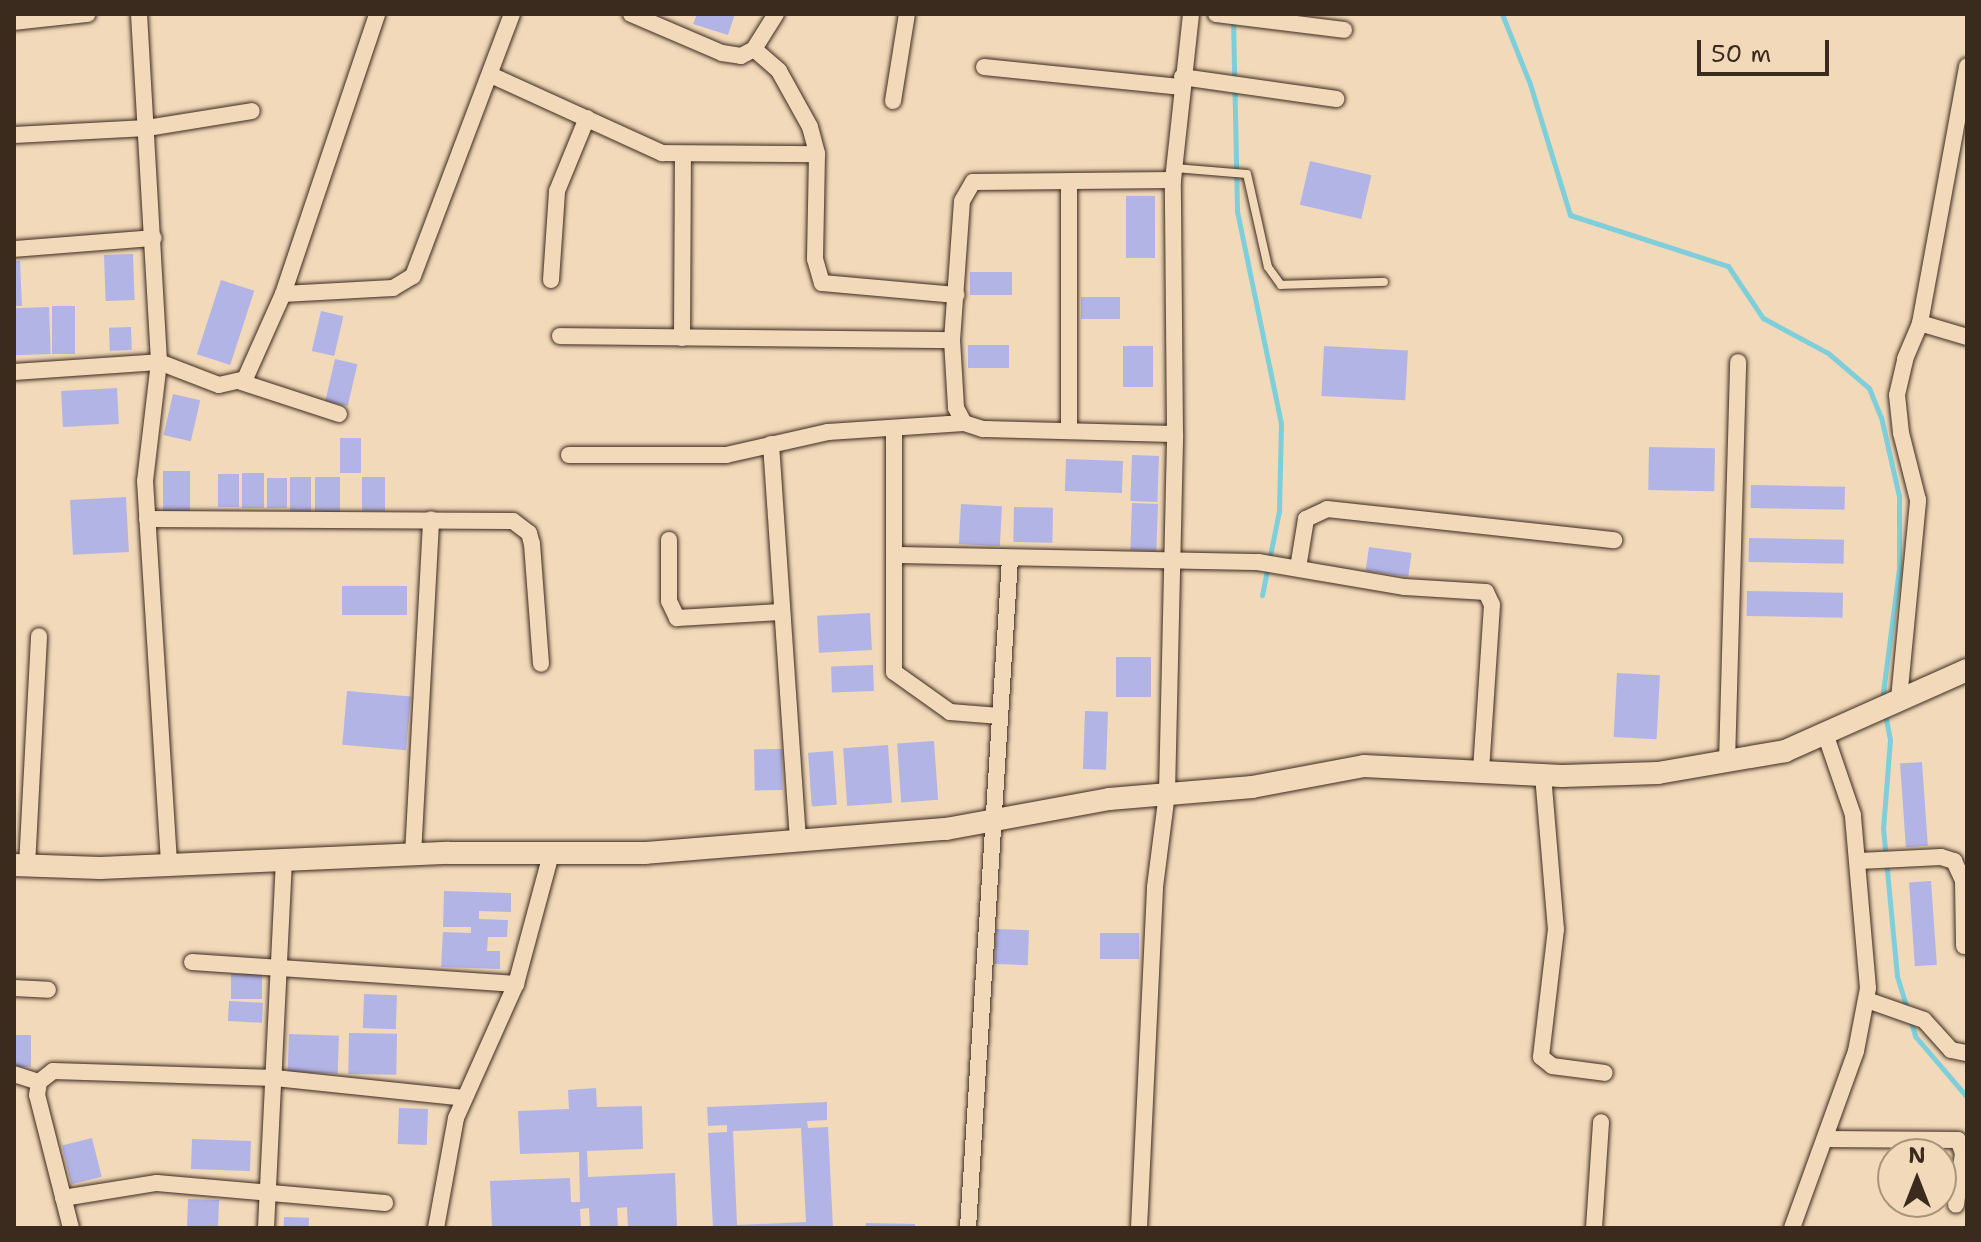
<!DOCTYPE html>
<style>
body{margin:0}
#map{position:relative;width:1981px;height:1242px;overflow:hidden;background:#f1d9b9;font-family:"Shantell Sans",sans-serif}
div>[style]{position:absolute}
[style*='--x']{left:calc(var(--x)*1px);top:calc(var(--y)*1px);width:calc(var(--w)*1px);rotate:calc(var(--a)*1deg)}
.stream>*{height:5px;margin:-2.5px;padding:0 2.5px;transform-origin:2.5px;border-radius:2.5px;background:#7fcfdb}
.building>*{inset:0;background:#b3b4e6;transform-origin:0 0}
.roads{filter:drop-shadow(0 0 2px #3b2a1e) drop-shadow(0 0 2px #3b2a1e)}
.lane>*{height:8px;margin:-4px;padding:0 4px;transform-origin:4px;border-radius:4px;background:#f1d9b9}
.street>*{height:16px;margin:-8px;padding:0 8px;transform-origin:8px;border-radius:8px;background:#f1d9b9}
.secondary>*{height:22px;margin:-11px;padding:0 11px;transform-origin:11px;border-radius:11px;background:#f1d9b9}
span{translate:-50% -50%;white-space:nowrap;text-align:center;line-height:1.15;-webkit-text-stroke:6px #f1d9b9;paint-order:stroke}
.frame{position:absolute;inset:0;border:16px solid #3b2a1e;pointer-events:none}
.north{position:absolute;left:1877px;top:1138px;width:80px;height:80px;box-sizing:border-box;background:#f1d9b9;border:2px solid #a8937b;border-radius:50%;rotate:0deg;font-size:22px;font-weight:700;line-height:32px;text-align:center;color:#3b2a1e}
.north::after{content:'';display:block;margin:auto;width:28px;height:36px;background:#3b2a1e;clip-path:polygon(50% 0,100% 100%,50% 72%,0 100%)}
.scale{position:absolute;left:1697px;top:40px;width:132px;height:36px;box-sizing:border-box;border:4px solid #3b2a1e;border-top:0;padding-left:10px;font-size:24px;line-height:28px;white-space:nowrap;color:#3b2a1e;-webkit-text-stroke:6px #f1d9b9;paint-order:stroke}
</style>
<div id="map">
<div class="stream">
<i style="--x:1502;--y:14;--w:75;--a:68.2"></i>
<i style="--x:1530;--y:84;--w:137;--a:73"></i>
<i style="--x:1570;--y:215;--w:166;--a:17.9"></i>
<i style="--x:1728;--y:266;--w:63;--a:56.1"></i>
<i style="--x:1763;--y:318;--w:74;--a:28.3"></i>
<i style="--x:1828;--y:353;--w:54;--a:40.5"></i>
<i style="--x:1869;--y:388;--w:31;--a:68"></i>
<i style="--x:1881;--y:417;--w:81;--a:77.2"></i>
<i style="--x:1899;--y:496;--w:73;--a:90"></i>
<i style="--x:1899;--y:569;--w:132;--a:97.4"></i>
<i style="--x:1233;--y:18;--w:193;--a:88.8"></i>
<i style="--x:1237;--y:211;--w:217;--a:78.3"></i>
<i style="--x:1281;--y:424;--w:87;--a:91.3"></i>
<i style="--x:1279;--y:511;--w:86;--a:101.4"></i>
<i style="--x:1885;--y:714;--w:26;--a:79"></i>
<i style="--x:1890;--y:740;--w:88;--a:94.5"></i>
<i style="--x:1883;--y:828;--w:149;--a:84.6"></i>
<i style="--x:1897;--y:976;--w:34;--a:73"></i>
<i style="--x:1910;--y:1018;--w:19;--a:74"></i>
<i style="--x:1915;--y:1036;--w:80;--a:49.6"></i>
</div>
<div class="building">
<i style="clip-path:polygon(697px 14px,735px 14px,728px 35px,693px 24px)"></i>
<i style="left:1310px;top:161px;width:63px;height:45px;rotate:13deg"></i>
<i style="left:1126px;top:196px;width:29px;height:62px"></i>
<i style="left:133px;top:254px;width:46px;height:29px;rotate:88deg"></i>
<i style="clip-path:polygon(14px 261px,20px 261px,22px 306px,14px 306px)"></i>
<i style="left:970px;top:272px;width:42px;height:23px"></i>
<i style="left:221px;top:280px;width:35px;height:78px;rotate:18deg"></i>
<i style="left:1120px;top:297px;width:22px;height:39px;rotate:90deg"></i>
<i style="left:52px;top:306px;width:23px;height:48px"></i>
<i style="left:49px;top:307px;width:47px;height:35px;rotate:88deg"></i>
<i style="left:321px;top:311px;width:23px;height:41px;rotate:13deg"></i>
<i style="left:131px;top:327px;width:23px;height:22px;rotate:88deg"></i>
<i style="left:968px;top:345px;width:41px;height:23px"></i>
<i style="left:1123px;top:346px;width:30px;height:41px"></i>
<i style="left:1324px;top:346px;width:84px;height:50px;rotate:3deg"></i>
<i style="left:335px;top:359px;width:23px;height:43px;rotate:13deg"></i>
<i style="left:117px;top:388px;width:36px;height:56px;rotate:87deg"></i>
<i style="left:173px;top:394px;width:28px;height:42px;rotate:13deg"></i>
<i style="left:340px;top:438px;width:21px;height:35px"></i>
<i style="left:1649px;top:447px;width:66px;height:43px;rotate:1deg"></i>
<i style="left:1132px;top:455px;width:27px;height:46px;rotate:2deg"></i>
<i style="left:1066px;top:459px;width:57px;height:32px;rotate:2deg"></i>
<i style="left:163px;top:471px;width:27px;height:40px"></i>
<i style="left:242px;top:473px;width:22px;height:35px"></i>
<i style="left:218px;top:474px;width:21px;height:33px"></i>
<i style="left:290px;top:477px;width:21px;height:37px"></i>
<i style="left:315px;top:477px;width:25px;height:37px"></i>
<i style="left:362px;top:477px;width:23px;height:34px"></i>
<i style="left:267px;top:478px;width:20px;height:30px"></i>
<i style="left:1751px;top:485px;width:94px;height:23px;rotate:1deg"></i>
<i style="left:126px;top:497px;width:55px;height:56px;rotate:87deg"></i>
<i style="left:1132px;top:503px;width:26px;height:47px;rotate:2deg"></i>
<i style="left:961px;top:504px;width:41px;height:40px;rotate:3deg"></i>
<i style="left:1014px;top:507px;width:39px;height:35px;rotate:1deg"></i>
<i style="left:1749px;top:538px;width:95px;height:24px;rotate:1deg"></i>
<i style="left:1369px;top:547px;width:43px;height:24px;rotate:8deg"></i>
<i style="left:342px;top:586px;width:65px;height:29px"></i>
<i style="left:1747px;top:591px;width:96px;height:25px;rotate:1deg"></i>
<i style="left:870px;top:613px;width:37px;height:53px;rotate:87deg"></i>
<i style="left:1116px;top:657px;width:35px;height:40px"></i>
<i style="left:873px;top:665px;width:26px;height:42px;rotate:88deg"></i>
<i style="left:1617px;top:673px;width:43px;height:64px;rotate:3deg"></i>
<i style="left:347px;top:691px;width:64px;height:54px;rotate:5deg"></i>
<i style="left:1085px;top:711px;width:23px;height:58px;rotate:2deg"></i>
<i style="left:934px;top:741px;width:59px;height:37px;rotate:86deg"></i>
<i style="left:888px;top:745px;width:58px;height:45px;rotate:86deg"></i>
<i style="left:782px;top:749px;width:41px;height:28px;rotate:89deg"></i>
<i style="left:833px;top:751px;width:54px;height:25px;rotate:86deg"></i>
<i style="left:1922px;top:762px;width:84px;height:22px;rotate:86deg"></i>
<i style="left:1931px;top:881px;width:84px;height:22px;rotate:86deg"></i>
<i style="clip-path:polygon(444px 891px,511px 893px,511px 912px,479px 911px,479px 919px,508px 920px,507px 937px,488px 937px,487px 951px,500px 951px,500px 969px,441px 967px,443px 932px,471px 933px,471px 927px,443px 927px)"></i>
<i style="left:996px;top:929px;width:33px;height:35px;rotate:2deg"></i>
<i style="left:1139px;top:933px;width:26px;height:39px;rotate:90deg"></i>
<i style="left:231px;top:974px;width:31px;height:25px"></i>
<i style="left:364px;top:994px;width:33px;height:34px;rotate:2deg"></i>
<i style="left:229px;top:1001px;width:34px;height:20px;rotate:3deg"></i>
<i style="left:349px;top:1033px;width:48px;height:41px;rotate:1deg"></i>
<i style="left:289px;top:1034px;width:50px;height:38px;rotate:2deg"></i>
<i style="left:14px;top:1035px;width:17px;height:32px"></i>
<i style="clip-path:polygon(596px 1088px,597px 1107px,642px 1106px,643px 1149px,587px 1151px,588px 1177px,675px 1173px,677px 1228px,628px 1228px,627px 1207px,617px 1208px,618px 1228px,590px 1228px,589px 1208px,580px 1209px,581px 1228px,492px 1228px,490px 1181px,570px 1178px,571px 1202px,580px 1202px,579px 1152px,520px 1154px,518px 1111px,569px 1109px,568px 1090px)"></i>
<i style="clip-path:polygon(evenodd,827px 1102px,827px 1120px,807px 1121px,808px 1128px,828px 1127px,833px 1228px,713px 1228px,708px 1133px,727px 1132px,727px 1125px,708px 1126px,707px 1107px,827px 1102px,801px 1128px,806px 1222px,737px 1225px,733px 1131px,801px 1128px)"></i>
<i style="left:399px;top:1108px;width:29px;height:36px;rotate:2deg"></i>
<i style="left:92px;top:1138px;width:40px;height:31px;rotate:76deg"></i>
<i style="left:192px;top:1139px;width:59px;height:30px;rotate:2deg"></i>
<i style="left:188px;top:1199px;width:31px;height:29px;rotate:2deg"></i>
<i style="left:284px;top:1217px;width:25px;height:11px;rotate:2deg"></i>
<i style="clip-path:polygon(866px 1223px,915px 1224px,915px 1228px,865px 1228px)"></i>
</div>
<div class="roads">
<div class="lane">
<i style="--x:1175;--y:168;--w:72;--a:4.8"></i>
<i style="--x:1247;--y:174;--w:95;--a:77.3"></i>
<i style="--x:1268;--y:267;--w:22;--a:54"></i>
<i style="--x:1281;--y:285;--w:103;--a:-1.7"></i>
</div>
<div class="street">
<i style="--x:139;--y:14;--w:349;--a:86.7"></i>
<i style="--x:159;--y:362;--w:120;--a:96.7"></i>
<i style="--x:145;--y:481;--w:386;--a:86.4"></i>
<i style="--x:631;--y:14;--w:99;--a:23.2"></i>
<i style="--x:722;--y:53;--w:19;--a:9"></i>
<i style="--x:741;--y:56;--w:15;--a:-28"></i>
<i style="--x:754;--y:49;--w:41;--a:-57.8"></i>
<i style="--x:1216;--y:14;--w:129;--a:7.1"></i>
<i style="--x:14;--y:22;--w:74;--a:-6.2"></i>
<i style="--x:754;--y:49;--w:33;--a:41"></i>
<i style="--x:779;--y:71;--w:64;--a:61"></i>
<i style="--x:810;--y:127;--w:28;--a:75"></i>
<i style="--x:817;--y:154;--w:105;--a:91.1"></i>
<i style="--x:815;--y:259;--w:25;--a:74"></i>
<i style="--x:822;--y:283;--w:135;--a:5.1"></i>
<i style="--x:984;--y:67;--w:199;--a:5.8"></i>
<i style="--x:493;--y:76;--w:186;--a:24.5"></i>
<i style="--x:662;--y:153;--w:155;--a:0.4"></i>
<i style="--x:1182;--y:77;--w:156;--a:8.1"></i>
<i style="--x:893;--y:101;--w:88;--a:-80.9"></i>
<i style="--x:14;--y:135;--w:133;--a:-3"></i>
<i style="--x:147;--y:128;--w:106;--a:-9.2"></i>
<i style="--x:1173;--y:180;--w:200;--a:179.4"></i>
<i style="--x:973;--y:182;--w:22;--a:120"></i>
<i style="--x:962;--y:201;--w:139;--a:94.1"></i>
<i style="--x:952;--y:340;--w:68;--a:86.6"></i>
<i style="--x:956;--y:408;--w:17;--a:62"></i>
<i style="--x:964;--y:423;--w:20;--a:18"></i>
<i style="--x:983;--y:429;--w:192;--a:1.5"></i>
<i style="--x:14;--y:249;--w:140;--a:-4.5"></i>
<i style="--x:551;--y:280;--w:89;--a:-86.1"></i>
<i style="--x:557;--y:191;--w:79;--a:-67.7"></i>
<i style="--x:283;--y:294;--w:110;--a:-3.1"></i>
<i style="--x:393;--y:288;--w:23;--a:-31"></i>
<i style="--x:413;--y:276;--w:280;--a:-69.3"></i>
<i style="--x:1920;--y:323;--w:49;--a:16.6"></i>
<i style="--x:560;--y:336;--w:392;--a:0.6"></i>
<i style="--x:682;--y:338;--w:182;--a:-89.7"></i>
<i style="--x:14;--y:372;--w:145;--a:-3.9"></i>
<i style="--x:159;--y:362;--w:64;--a:21"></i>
<i style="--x:219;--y:385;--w:27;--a:-13"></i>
<i style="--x:245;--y:379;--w:93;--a:-65.9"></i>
<i style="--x:283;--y:294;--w:295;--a:-71.4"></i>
<i style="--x:241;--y:382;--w:103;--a:18.1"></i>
<i style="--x:894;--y:428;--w:244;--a:90"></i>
<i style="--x:894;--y:672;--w:69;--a:35.5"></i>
<i style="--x:950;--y:712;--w:50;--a:4.6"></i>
<i style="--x:1069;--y:431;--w:249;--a:-90"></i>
<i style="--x:771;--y:444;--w:399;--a:86.1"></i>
<i style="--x:569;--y:455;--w:157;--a:0"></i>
<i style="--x:726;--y:455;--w:105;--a:-12.7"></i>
<i style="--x:828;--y:432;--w:136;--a:-3.8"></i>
<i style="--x:147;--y:519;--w:366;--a:0.3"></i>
<i style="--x:513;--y:521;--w:20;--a:37"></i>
<i style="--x:529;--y:533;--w:11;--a:75"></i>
<i style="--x:532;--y:544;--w:120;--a:85.7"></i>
<i style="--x:669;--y:540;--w:61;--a:90"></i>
<i style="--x:669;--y:601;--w:19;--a:65"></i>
<i style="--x:677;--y:618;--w:104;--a:-3.3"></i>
<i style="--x:894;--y:555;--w:364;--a:1.1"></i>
<i style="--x:1258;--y:562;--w:149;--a:9.7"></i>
<i style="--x:1405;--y:587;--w:81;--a:3.5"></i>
<i style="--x:1486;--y:592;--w:14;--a:65"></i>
<i style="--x:1492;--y:605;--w:167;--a:93.8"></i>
<i style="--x:1298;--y:568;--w:50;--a:-80.7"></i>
<i style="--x:1306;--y:519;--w:23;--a:-25"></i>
<i style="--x:1327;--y:509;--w:289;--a:6.2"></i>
<i style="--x:1899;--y:699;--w:200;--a:-84.5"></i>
<i style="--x:1918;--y:500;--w:69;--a:-104.2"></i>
<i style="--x:1901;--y:433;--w:38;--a:-96"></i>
<i style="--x:1897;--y:395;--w:37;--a:-77"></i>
<i style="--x:1905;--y:359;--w:39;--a:-67"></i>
<i style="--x:1920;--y:323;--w:261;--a:-79.6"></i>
<i style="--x:1727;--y:762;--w:400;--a:-88.4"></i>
<i style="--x:1543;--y:775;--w:155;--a:85.2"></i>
<i style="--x:1556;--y:929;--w:129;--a:96.7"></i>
<i style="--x:1541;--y:1057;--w:14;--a:39"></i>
<i style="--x:1552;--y:1066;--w:53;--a:7.5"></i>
<i style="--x:413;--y:855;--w:336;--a:-86.9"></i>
<i style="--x:1859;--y:861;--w:82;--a:-2.8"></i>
<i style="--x:1941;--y:857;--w:14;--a:17"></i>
<i style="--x:1954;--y:861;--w:21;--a:65"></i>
<i style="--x:1963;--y:880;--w:66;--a:89.1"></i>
<i style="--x:27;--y:866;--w:230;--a:-87"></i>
<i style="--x:192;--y:962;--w:325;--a:3.9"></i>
<i style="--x:14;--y:988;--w:34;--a:3"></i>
<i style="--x:1867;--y:1000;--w:60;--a:19.3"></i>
<i style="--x:1924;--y:1020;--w:40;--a:48"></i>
<i style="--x:1951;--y:1050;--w:16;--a:11"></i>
<i style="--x:14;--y:1074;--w:26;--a:18"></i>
<i style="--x:1825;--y:1139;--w:133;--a:0.4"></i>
<i style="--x:1958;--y:1140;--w:14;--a:69"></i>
<i style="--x:1963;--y:1153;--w:52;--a:97.7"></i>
<i style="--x:63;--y:1198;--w:95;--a:-9.1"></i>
<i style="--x:157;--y:1183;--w:229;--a:5"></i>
<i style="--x:71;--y:1228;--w:137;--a:-104.3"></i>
<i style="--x:37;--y:1095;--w:13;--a:-81"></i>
<i style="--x:39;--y:1082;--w:18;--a:-38"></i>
<i style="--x:53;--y:1071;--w:222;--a:1.8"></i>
<i style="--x:275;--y:1078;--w:190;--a:6"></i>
<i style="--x:266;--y:1228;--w:366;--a:-87.2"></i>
<i style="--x:436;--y:1228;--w:112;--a:-79.7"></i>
<i style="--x:456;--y:1118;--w:147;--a:-65.9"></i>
<i style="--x:516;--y:984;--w:135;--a:-74.9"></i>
<i style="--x:968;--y:1228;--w:670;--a:-86.41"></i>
<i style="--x:1139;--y:1228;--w:341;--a:-87.3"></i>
<i style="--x:1155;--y:887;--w:95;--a:-82.7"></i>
<i style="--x:1167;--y:793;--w:359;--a:-88.7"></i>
<i style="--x:1175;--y:434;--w:254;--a:-90.5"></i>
<i style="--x:1173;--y:180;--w:167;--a:-83.8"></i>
<i style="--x:1594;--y:1228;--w:106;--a:-86.2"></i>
<i style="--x:1792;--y:1228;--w:188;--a:-70.1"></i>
<i style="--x:1856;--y:1051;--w:64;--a:-79.2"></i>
<i style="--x:1868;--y:988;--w:174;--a:-95"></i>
<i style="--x:1853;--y:815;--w:83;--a:-108.9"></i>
</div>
<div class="secondary">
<i style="--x:14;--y:865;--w:86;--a:2"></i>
<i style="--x:100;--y:868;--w:349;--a:-2.5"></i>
<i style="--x:449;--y:853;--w:196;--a:0"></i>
<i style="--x:645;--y:853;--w:302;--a:-4.6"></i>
<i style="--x:946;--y:829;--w:166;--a:-10.4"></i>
<i style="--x:1109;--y:799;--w:144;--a:-4.8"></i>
<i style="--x:1252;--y:787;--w:114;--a:-10.6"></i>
<i style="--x:1364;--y:766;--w:198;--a:2.9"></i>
<i style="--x:1562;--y:776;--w:96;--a:-1.8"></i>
<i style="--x:1658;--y:773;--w:129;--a:-9.8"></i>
<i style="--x:1785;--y:751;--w:199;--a:-24"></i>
</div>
</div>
<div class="frame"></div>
<div class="north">N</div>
<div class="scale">50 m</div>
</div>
